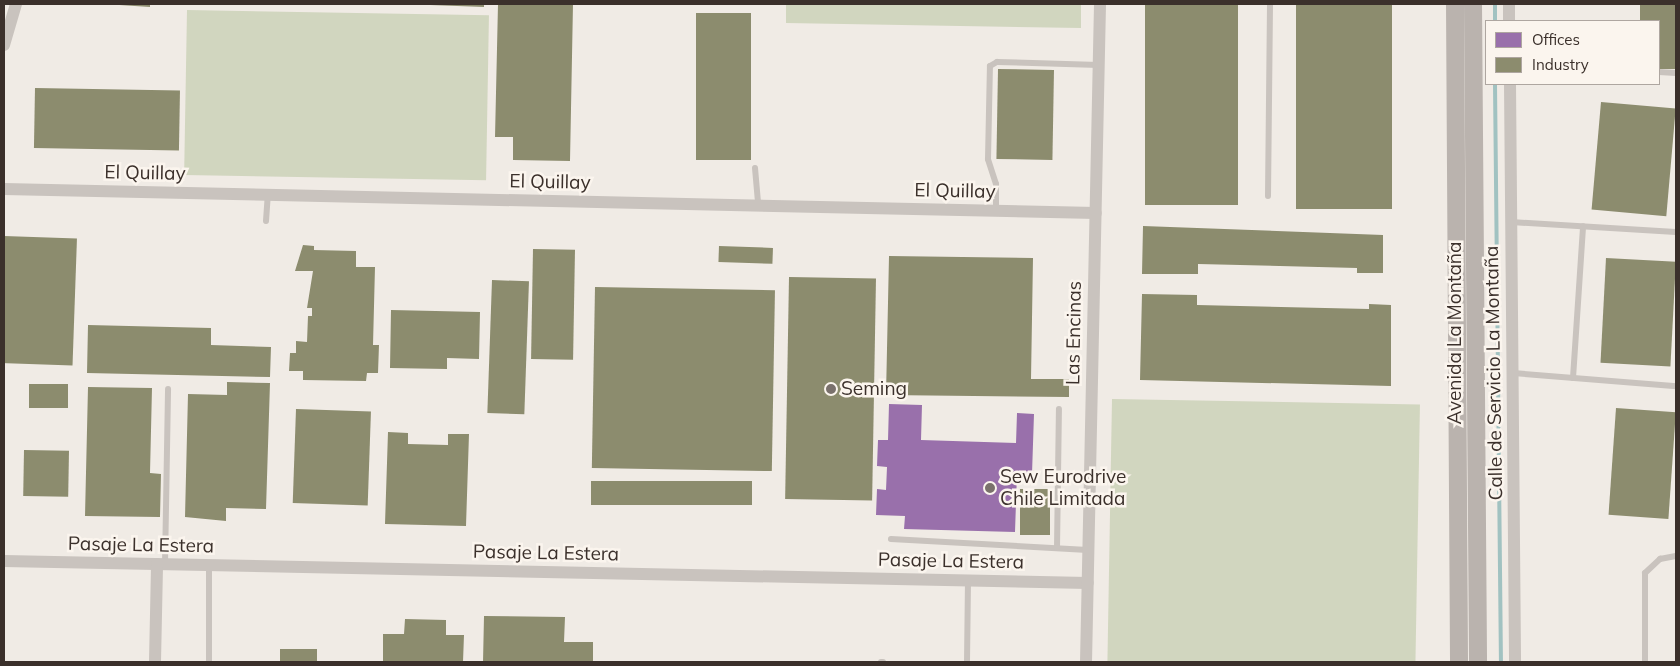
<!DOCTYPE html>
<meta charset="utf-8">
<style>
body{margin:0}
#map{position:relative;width:1680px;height:666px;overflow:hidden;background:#f0ebe5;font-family:Mulish,sans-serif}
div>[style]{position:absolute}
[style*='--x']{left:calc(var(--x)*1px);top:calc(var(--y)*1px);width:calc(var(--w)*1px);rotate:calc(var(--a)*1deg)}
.green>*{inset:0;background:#d1d6bf;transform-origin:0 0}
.offices>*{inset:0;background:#9970ab}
.industry>*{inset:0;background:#8c8c6e;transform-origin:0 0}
.stream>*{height:4px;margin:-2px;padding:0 2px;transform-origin:2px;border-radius:2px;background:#a1c2c1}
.service>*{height:6px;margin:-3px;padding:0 3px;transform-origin:3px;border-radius:3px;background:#c9c3be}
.minor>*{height:12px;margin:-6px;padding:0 6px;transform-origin:6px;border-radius:6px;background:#c9c3be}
.secondary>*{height:18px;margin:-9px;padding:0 9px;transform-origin:9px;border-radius:9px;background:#bab3ae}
.dots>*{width:14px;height:14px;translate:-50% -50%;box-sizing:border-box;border:2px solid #fbf5ee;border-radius:50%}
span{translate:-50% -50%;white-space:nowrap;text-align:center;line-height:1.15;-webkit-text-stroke:5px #fbf5ee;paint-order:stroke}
.street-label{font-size:19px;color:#3b302b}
.poi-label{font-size:19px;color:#3b302b}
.left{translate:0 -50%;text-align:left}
.frame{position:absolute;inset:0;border:5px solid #3b302b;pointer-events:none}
.legend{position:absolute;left:1485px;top:20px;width:175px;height:65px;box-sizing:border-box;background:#fbf5ee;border:1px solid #aea6a0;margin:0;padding:6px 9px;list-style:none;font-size:15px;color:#3b302b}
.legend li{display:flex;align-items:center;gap:10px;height:25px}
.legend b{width:25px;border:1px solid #aea6a0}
</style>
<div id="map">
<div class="green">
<i style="clip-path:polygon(786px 4px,1081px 4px,1081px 28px,786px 23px)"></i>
<i style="left:187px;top:10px;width:302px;height:165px;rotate:1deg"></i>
<i style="left:1112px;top:399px;width:308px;height:263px;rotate:1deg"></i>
</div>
<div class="offices">
<i style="clip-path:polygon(889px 404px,922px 405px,921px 440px,1016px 443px,1017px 413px,1034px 414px,1032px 474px,1017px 474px,1015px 532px,904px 529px,905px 516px,876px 515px,877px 489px,886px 490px,887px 467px,877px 466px,878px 440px,888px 440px)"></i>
</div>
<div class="industry">
<i style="clip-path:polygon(104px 4px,150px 4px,150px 7px)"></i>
<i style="clip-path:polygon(403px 4px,484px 4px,484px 7px)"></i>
<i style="clip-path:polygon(498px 4px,573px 4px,570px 161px,513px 160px,513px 137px,495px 137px)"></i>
<i style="left:1145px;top:4px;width:93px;height:201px"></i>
<i style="left:1296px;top:4px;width:96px;height:205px"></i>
<i style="clip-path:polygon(1640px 4px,1676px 4px,1676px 69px,1659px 69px,1659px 21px,1640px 21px)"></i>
<i style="left:696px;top:13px;width:55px;height:147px"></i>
<i style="left:998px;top:69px;width:56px;height:90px;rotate:1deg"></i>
<i style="left:35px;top:88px;width:145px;height:60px;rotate:1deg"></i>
<i style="left:1601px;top:102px;width:75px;height:108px;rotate:5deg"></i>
<i style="clip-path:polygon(1143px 226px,1383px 235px,1383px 273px,1357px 273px,1357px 268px,1198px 264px,1198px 274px,1142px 274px)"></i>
<i style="left:4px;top:236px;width:73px;height:127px;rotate:2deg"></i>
<i style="clip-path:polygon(303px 245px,314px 246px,314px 250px,356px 251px,356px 267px,375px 267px,373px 345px,379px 345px,378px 373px,367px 373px,366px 381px,303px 380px,303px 371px,289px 371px,290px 353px,296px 353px,296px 341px,307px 342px,308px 316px,312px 316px,312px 308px,307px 308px,313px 271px,295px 271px)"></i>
<i style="left:719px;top:246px;width:54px;height:16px;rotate:2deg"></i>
<i style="left:533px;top:249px;width:42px;height:110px;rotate:1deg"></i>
<i style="clip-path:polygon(889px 256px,1033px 258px,1031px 379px,1069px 379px,1069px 397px,886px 395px)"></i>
<i style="left:1606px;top:258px;width:70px;height:105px;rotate:3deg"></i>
<i style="left:789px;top:277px;width:87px;height:222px;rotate:1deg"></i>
<i style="left:492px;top:280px;width:37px;height:133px;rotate:2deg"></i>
<i style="left:595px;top:287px;width:180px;height:181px;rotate:1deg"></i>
<i style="clip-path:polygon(1142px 294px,1197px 295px,1197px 305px,1369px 309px,1369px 304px,1391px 305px,1391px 386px,1140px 380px)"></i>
<i style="clip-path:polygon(391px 310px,480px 312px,479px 359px,447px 358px,447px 369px,390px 368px)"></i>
<i style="clip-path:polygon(88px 325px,211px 328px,211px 345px,271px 347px,270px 377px,87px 373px)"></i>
<i style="clip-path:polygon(227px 382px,270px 383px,266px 509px,226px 508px,226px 521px,185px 517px,188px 394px,227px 395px)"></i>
<i style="left:29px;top:384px;width:39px;height:24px"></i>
<i style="clip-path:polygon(88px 387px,152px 388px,150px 473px,161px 474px,160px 517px,85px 516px)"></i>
<i style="left:1616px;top:408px;width:60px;height:107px;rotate:4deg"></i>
<i style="left:296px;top:409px;width:75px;height:94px;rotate:2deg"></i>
<i style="clip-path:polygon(388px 432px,408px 433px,408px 444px,448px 445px,448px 434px,469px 434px,466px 526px,385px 524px)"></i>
<i style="left:24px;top:450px;width:45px;height:46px;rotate:1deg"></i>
<i style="left:591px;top:481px;width:161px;height:24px"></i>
<i style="left:1020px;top:489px;width:30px;height:46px"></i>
<i style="clip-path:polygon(484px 616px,565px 617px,564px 642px,593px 642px,593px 662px,483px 662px)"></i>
<i style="clip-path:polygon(405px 619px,446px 620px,446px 635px,464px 635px,463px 662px,383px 662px,383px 634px,404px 634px)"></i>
<i style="left:280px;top:649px;width:37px;height:13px"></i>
</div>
<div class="stream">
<i style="--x:1495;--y:4;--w:17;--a:90"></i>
<i style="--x:1495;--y:84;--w:578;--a:89.41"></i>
</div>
<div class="service">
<i style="--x:1659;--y:72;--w:17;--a:3"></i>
<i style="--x:755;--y:168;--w:38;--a:85"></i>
<i style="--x:1268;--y:196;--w:192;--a:-89.4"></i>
<i style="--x:996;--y:211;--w:27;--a:-90"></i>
<i style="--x:996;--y:184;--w:26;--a:-108"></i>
<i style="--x:988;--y:159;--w:93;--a:-88.8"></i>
<i style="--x:990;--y:66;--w:8;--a:-30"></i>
<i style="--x:997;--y:62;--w:102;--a:1.7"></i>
<i style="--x:266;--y:221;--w:26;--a:-86"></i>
<i style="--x:1511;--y:222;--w:165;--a:3.5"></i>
<i style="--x:1513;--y:373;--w:164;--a:4.6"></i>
<i style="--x:1573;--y:378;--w:152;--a:-86.2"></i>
<i style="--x:891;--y:539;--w:197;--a:3.2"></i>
<i style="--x:1057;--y:548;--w:139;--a:-89.2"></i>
<i style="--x:165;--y:564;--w:175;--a:-89"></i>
<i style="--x:209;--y:662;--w:97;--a:-90"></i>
<i style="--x:881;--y:662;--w:2;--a:0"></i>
<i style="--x:967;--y:662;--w:82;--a:-89.3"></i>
<i style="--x:1645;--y:662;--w:89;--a:-90"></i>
<i style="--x:1645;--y:573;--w:21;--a:-43"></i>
<i style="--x:1660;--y:559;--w:16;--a:-11"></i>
</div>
<div class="minor">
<i style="--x:1509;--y:4;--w:17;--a:90"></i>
<i style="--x:4;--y:45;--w:43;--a:-73.7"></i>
<i style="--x:1510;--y:84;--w:578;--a:89.5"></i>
<i style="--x:4;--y:189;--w:1092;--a:1.26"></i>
<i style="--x:4;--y:561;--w:1084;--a:1.16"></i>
<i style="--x:155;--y:662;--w:98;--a:-88.8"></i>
<i style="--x:1086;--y:662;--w:658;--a:-88.78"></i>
</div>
<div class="secondary">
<i style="--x:1455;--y:4;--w:658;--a:89.65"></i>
<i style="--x:1473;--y:4;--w:658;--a:89.56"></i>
</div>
<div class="dots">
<i style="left:831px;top:389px;background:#7a716c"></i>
<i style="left:990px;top:488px;background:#7a716c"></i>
</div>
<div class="street-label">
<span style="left:145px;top:173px;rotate:1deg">El Quillay</span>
<span style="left:550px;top:182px;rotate:1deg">El Quillay</span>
<span style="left:955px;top:191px;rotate:1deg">El Quillay</span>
<span style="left:1074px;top:333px;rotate:-89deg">Las Encinas</span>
<span style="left:1455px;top:333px;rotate:-90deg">Avenida La Montaña</span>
<span style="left:1494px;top:373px;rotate:-91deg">Calle de Servicio La Montaña</span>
<span style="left:141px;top:545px;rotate:1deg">Pasaje La Estera</span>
<span style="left:546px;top:553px;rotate:1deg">Pasaje La Estera</span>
<span style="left:951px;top:561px;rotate:1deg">Pasaje La Estera</span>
</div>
<div class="poi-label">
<span class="left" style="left:841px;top:389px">Seming</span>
<span class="left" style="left:1000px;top:488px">Sew Eurodrive<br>Chile Limitada</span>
</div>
<div class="frame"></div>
<ul class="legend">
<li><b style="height:14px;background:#9970ab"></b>Offices</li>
<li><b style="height:14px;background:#8c8c6e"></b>Industry</li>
</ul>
</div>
